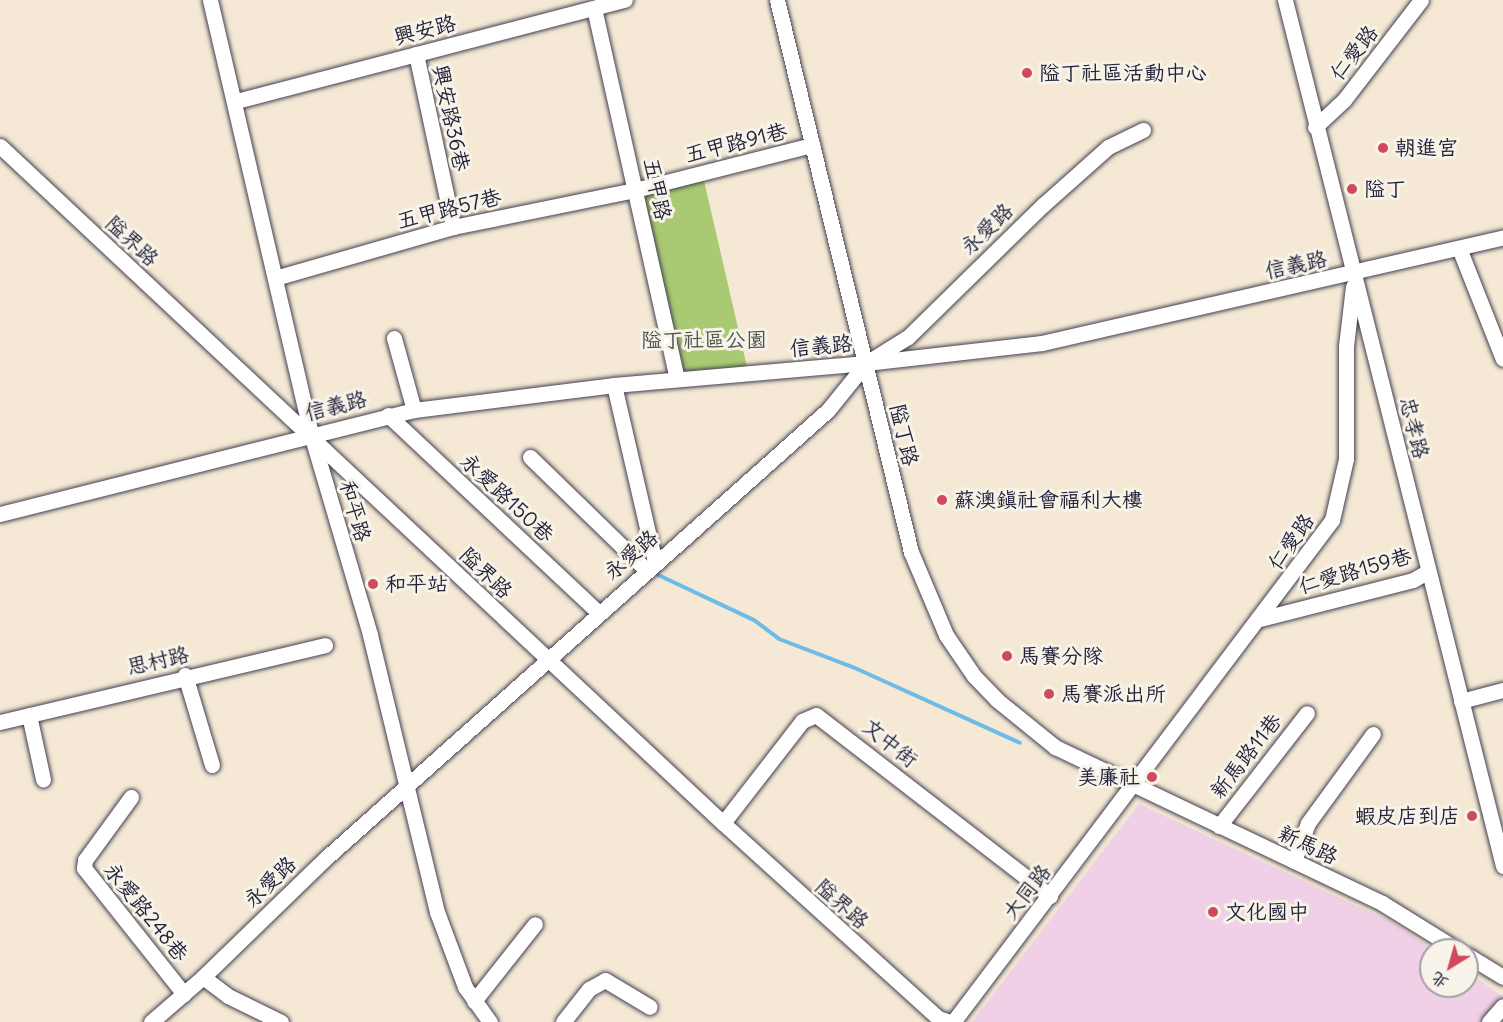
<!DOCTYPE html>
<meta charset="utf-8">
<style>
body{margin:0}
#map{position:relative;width:1503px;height:1022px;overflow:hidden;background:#f5e8d4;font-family:Delius,"LXGW WenKai TC",sans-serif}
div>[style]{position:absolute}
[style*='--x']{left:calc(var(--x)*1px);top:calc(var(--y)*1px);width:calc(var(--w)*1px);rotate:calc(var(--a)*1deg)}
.built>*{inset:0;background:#efd0e6}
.green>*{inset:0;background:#a9c972;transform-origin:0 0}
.stream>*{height:4px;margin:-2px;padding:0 2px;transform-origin:2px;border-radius:2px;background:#6ebbe8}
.roads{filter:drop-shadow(0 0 2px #424052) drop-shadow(0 0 2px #424052)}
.minor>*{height:15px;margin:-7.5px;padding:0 7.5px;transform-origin:7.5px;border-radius:7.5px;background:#fff}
.dots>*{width:16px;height:16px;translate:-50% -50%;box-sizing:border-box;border:3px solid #f7f3e8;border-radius:50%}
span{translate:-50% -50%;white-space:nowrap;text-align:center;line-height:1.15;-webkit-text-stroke:6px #f7f3e8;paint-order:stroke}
.street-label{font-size:21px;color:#22223b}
.poi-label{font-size:21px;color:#22223b}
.left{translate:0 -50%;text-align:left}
.right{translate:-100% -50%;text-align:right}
.park-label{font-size:21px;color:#4a544c}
.north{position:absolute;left:1419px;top:938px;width:60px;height:60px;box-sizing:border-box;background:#f7f3e8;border:2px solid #a29fa3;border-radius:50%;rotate:217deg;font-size:16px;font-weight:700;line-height:24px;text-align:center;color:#22223b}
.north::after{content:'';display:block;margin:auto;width:21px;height:27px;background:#d1495b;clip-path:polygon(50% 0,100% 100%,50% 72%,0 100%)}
</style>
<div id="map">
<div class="built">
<i style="clip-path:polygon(1139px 804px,1391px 922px,1434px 950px,1431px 950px,1431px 986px,1467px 986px,1467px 971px,1503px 997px,1482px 1022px,972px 1022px)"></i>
</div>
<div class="green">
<i style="left:702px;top:172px;width:206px;height:69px;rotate:77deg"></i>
</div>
<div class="stream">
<i style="--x:654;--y:573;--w:110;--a:25.2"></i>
<i style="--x:754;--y:620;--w:31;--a:37"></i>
<i style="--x:779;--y:639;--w:81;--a:20.9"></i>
<i style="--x:855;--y:668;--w:181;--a:24.4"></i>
</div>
<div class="roads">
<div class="minor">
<i style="--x:210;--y:0;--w:446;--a:76.9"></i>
<i style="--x:311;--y:434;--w:209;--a:73.6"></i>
<i style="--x:370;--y:635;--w:285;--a:76.4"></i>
<i style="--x:437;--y:912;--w:80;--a:69.5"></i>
<i style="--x:465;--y:987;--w:43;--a:54.5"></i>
<i style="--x:777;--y:0;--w:568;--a:76.36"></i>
<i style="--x:911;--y:552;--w:90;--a:67.1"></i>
<i style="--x:946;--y:635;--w:50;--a:55.7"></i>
<i style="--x:974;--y:676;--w:33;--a:46"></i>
<i style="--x:997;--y:700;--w:75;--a:39"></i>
<i style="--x:1055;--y:747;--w:362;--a:25.5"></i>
<i style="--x:1382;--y:903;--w:89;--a:31.7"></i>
<i style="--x:1285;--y:0;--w:893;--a:75.87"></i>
<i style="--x:594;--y:8;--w:379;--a:77.4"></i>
<i style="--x:416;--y:54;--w:177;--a:77.9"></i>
<i style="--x:236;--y:101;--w:402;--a:-14.6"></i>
<i style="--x:1315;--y:127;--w:40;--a:-43"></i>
<i style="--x:1344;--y:100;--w:126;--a:-52.4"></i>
<i style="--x:0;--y:146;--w:990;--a:43.12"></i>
<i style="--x:723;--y:823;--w:290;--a:42.2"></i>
<i style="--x:938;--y:1018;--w:13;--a:18"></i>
<i style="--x:1459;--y:248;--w:119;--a:68.4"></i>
<i style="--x:275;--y:278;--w:185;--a:-16"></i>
<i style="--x:453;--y:227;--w:186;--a:-11.5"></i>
<i style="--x:635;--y:190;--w:183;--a:-14.3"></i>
<i style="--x:394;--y:338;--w:75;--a:74.5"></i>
<i style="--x:614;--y:385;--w:182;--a:77"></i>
<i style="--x:388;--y:415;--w:288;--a:43.2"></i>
<i style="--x:530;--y:457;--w:162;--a:44.2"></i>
<i style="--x:0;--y:514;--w:427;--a:-14.1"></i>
<i style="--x:414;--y:410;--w:202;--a:-7.1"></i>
<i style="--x:614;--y:385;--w:253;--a:-5"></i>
<i style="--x:866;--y:363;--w:177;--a:-6.5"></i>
<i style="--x:1042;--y:343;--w:473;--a:-12.9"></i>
<i style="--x:1260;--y:619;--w:158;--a:-14.3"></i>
<i style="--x:1413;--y:580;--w:16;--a:-30"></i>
<i style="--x:185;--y:675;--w:94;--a:73.3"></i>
<i style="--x:1461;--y:701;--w:43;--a:-14.7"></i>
<i style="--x:29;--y:715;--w:66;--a:77.7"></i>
<i style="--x:0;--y:722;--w:334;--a:-13.3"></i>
<i style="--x:131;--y:797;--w:78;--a:126.1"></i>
<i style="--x:85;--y:860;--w:8;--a:97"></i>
<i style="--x:84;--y:868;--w:161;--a:51.6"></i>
<i style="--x:723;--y:823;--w:129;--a:-52.2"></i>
<i style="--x:802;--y:721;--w:15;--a:-23"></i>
<i style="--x:816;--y:715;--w:296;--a:37.7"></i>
<i style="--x:1219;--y:826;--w:143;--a:-52.1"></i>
<i style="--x:1294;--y:861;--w:40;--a:-69.8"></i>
<i style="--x:1308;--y:823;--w:110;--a:-53.9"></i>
<i style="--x:1467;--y:955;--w:42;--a:31.4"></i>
<i style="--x:203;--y:977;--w:31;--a:37"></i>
<i style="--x:228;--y:996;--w:59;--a:26.1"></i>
<i style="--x:474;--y:1001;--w:98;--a:-51.6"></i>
<i style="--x:151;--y:1022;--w:69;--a:-40.9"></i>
<i style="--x:203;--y:977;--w:173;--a:-44.1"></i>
<i style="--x:327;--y:857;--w:671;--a:-41.74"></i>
<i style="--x:828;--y:410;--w:60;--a:-51"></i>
<i style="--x:866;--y:363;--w:49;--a:-31.8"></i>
<i style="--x:908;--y:337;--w:189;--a:-44.4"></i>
<i style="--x:1043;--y:205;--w:87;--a:-41.7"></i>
<i style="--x:1108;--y:147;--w:39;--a:-26"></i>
<i style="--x:563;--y:1022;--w:42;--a:-51.8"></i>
<i style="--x:589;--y:989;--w:18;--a:-29"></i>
<i style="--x:605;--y:980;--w:52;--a:31"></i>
<i style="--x:953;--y:1022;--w:629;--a:-52.95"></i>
<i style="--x:1332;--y:520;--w:63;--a:-77.1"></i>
<i style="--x:1346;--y:459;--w:113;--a:-90"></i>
<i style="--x:1346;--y:346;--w:60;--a:-83.3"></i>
<i style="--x:1489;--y:1022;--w:21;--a:-49"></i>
</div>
</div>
<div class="dots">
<i style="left:1027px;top:73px;background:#d1495b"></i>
<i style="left:1383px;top:148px;background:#d1495b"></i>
<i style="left:1352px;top:189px;background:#d1495b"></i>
<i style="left:942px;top:500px;background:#d1495b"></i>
<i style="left:373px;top:584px;background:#d1495b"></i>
<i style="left:1007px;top:656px;background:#d1495b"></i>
<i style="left:1049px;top:694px;background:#d1495b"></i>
<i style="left:1152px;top:777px;background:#d1495b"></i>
<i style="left:1472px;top:816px;background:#d1495b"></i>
<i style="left:1213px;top:912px;background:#d1495b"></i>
</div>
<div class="street-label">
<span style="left:425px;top:30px;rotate:-14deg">興安路</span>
<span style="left:1354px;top:53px;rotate:-52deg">仁愛路</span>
<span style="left:451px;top:118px;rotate:78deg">興安路36巷</span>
<span style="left:736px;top:143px;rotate:-14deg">五甲路91巷</span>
<span style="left:657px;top:189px;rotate:78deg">五甲路</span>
<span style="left:449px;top:209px;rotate:-14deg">五甲路57巷</span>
<span style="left:987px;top:229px;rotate:-44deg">永愛路</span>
<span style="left:132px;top:241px;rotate:43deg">隘界路</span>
<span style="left:1296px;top:265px;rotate:-12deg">信義路</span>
<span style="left:821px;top:346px;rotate:-5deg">信義路</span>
<span style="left:336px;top:406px;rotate:-14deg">信義路</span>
<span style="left:1414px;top:428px;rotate:76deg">忠孝路</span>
<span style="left:904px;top:435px;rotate:77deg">隘丁路</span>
<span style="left:507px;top:498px;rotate:43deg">永愛路150巷</span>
<span style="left:355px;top:511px;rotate:74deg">和平路</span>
<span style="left:1291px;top:542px;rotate:-55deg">仁愛路</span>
<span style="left:631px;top:555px;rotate:-41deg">永愛路</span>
<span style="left:1355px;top:571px;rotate:-16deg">仁愛路159巷</span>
<span style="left:486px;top:573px;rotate:44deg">隘界路</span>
<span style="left:158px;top:661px;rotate:-13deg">思村路</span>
<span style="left:890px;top:743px;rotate:39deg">文中街</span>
<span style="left:1246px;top:756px;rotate:-52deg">新馬路11巷</span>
<span style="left:1308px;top:845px;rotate:25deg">新馬路</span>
<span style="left:270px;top:882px;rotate:-44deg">永愛路</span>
<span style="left:1027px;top:892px;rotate:-52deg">大同路</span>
<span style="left:842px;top:904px;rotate:42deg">隘界路</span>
<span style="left:146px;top:912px;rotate:51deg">永愛路248巷</span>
</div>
<div class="poi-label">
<span class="left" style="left:1039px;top:73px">隘丁社區活動中心</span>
<span class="left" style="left:1395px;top:148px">朝進宮</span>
<span class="left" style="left:1364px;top:189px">隘丁</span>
<span class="left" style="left:954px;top:500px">蘇澳鎮社會福利大樓</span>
<span class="left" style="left:385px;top:584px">和平站</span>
<span class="left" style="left:1019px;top:656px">馬賽分隊</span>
<span class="left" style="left:1061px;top:694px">馬賽派出所</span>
<span class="right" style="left:1140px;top:777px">美廉社</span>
<span class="right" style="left:1460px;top:816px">蝦皮店到店</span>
<span class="left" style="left:1225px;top:912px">文化國中</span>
</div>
<div class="park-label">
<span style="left:704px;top:340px">隘丁社區公園</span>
</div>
<div class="north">北</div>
</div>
